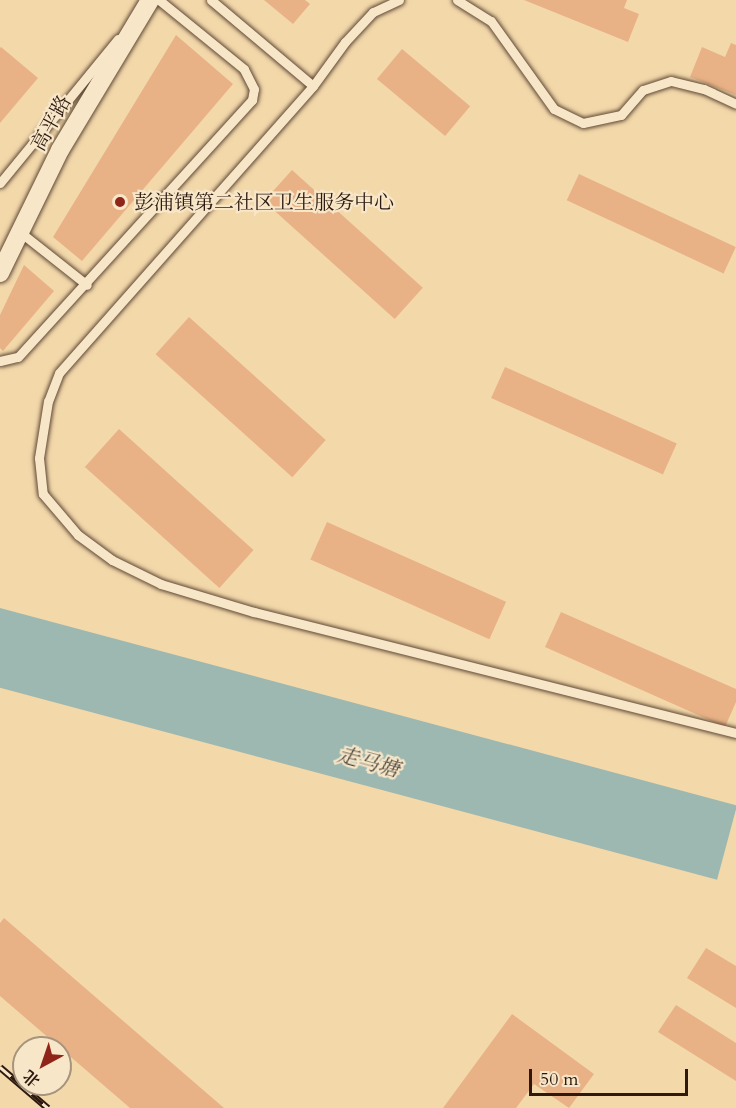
<!DOCTYPE html>
<meta charset="utf-8">
<style>
body{margin:0}
#map{position:relative;width:736px;height:1108px;overflow:hidden;background:#f3d8aa;font-family:Cardo,"Noto Serif SC",serif}
div>[style]{position:absolute}
[style*='--x']{left:calc(var(--x)*1px);top:calc(var(--y)*1px);width:calc(var(--w)*1px);rotate:calc(var(--a)*1deg)}
.water>*{inset:0;background:#9db8b0;transform-origin:0 0}
.building>*{inset:0;background:#e9b286;transform-origin:0 0}
.roads{filter:drop-shadow(0 0 2px #5f4936) drop-shadow(0 0 2px #5f4936)}
.lane>*{height:9px;margin:-4.5px;padding:0 4.5px;transform-origin:4.5px;border-radius:4.5px;background:#f7e6c8}
.street>*{height:18px;margin:-9px;padding:0 9px;transform-origin:9px;border-radius:9px;background:#f7e6c8}
.rail>*{height:7px;margin-top:-3.5px;transform-origin:0;background:repeating-linear-gradient(90deg,#f7e6c8 0 14px,#2e1910 0 28px);box-sizing:border-box;border-block:2px solid #2e1910}
.dots>*{width:16px;height:16px;translate:-50% -50%;box-sizing:border-box;border:3px solid #f7e6c8;border-radius:50%}
span{translate:-50% -50%;white-space:nowrap;text-align:center;line-height:1.15;-webkit-text-stroke:4.5px #f7e6c8;paint-order:stroke}
.street-label{font-size:20px;color:#2e1910}
.poi-label{font-size:20px;color:#2e1910}
.left{translate:0 -50%;text-align:left}
.water-label{font-size:21px;color:#4f4940;font-style:italic}
.north{position:absolute;left:12px;top:1036px;width:60px;height:60px;box-sizing:border-box;background:#f7e6c8;border:2px solid #a7947e;border-radius:50%;rotate:220deg;font-size:16px;font-weight:700;line-height:24px;text-align:center;color:#2e1910}
.north::after{content:'';display:block;margin:auto;width:21px;height:27px;background:#8f2418;clip-path:polygon(50% 0,100% 100%,50% 72%,0 100%)}
.scale{position:absolute;left:529px;top:1069px;width:159px;height:27px;box-sizing:border-box;border:3px solid #2e1910;border-top:0;padding-left:8px;font-size:18px;line-height:21px;white-space:nowrap;color:#2e1910;-webkit-text-stroke:4px #f7e6c8;paint-order:stroke}
</style>
<div id="map">
<div class="water">
<i style="left:0;top:608px;width:763px;height:77px;rotate:15deg"></i>
</div>
<div class="building">
<i style="clip-path:polygon(264px 0,305px 0,310px 4px,293px 24px)"></i>
<i style="clip-path:polygon(524px 0,627px 0,624px 8px,639px 14px,628px 42px)"></i>
<i style="clip-path:polygon(176px 35px,233px 84px,82px 261px,53px 237px)"></i>
<i style="clip-path:polygon(731px 43px,736px 45px,736px 95px,690px 77px,702px 47px,725px 57px)"></i>
<i style="clip-path:polygon(1px 47px,38px 78px,0 123px,0 48px)"></i>
<i style="left:402px;top:49px;width:89px;height:39px;rotate:40deg"></i>
<i style="left:292px;top:170px;width:176px;height:42px;rotate:42deg"></i>
<i style="left:579px;top:174px;width:173px;height:29px;rotate:25deg"></i>
<i style="clip-path:polygon(24px 265px,54px 291px,3px 351px,0 348px,0 315px)"></i>
<i style="left:189px;top:317px;width:184px;height:50px;rotate:42deg"></i>
<i style="left:505px;top:367px;width:188px;height:34px;rotate:24deg"></i>
<i style="left:119px;top:429px;width:181px;height:51px;rotate:42deg"></i>
<i style="left:327px;top:522px;width:196px;height:41px;rotate:24deg"></i>
<i style="clip-path:polygon(561px 612px,736px 689px,736px 702px,725px 727px,545px 647px)"></i>
<i style="clip-path:polygon(4px 918px,224px 1108px,130px 1108px,0 996px,0 923px)"></i>
<i style="clip-path:polygon(706px 948px,736px 966px,736px 1008px,687px 978px)"></i>
<i style="clip-path:polygon(676px 1005px,736px 1043px,736px 1081px,658px 1032px)"></i>
<i style="clip-path:polygon(512px 1014px,594px 1074px,569px 1108px,534px 1084px,516px 1108px,443px 1108px)"></i>
</div>
<div class="roads">
<div class="lane">
<i style="--x:211;--y:0;--w:133;--a:40.1"></i>
<i style="--x:399;--y:0;--w:29;--a:155"></i>
<i style="--x:373;--y:12;--w:41;--a:133"></i>
<i style="--x:345;--y:42;--w:54;--a:126"></i>
<i style="--x:313;--y:86;--w:383;--a:131.5"></i>
<i style="--x:59;--y:373;--w:30;--a:111"></i>
<i style="--x:48;--y:401;--w:58;--a:99"></i>
<i style="--x:39;--y:458;--w:36;--a:84"></i>
<i style="--x:43;--y:494;--w:54;--a:49.5"></i>
<i style="--x:78;--y:535;--w:42;--a:36.3"></i>
<i style="--x:112;--y:560;--w:55;--a:26.1"></i>
<i style="--x:161;--y:584;--w:97;--a:16.8"></i>
<i style="--x:254;--y:612;--w:497;--a:14.1"></i>
<i style="--x:457;--y:0;--w:40;--a:32"></i>
<i style="--x:491;--y:21;--w:108;--a:54.4"></i>
<i style="--x:554;--y:109;--w:32;--a:26"></i>
<i style="--x:583;--y:123;--w:39;--a:-12"></i>
<i style="--x:621;--y:115;--w:33;--a:-49"></i>
<i style="--x:643;--y:90;--w:29;--a:-18"></i>
<i style="--x:671;--y:81;--w:34;--a:14"></i>
<i style="--x:704;--y:89;--w:35;--a:25"></i>
<i style="--x:0;--y:183;--w:186;--a:-50.7"></i>
<i style="--x:20;--y:232;--w:85;--a:38.3"></i>
<i style="--x:0;--y:361;--w:18;--a:-13"></i>
<i style="--x:18;--y:357;--w:348;--a:-47.7"></i>
<i style="--x:252;--y:100;--w:11;--a:-80"></i>
<i style="--x:254;--y:89;--w:22;--a:-117"></i>
<i style="--x:244;--y:69;--w:109;--a:-140.9"></i>
</div>
<div class="street">
<i style="--x:0;--y:273;--w:137;--a:-64"></i>
<i style="--x:60;--y:150;--w:175;--a:-59"></i>
</div>
</div>
<div class="rail">
<i style="--x:0;--y:1067;--w:63;--a:40.5"></i>
</div>
<div class="dots">
<i style="left:120px;top:202px;background:#8f2418"></i>
</div>
<div class="street-label">
<span style="left:51px;top:123px;rotate:-61deg">高平路</span>
</div>
<div class="poi-label">
<span class="left" style="left:134px;top:202px">彭浦镇第二社区卫生服务中心</span>
</div>
<div class="water-label">
<span style="left:368px;top:763px;rotate:15deg">走马塘</span>
</div>
<div class="north">北</div>
<div class="scale">50 m</div>
</div>
